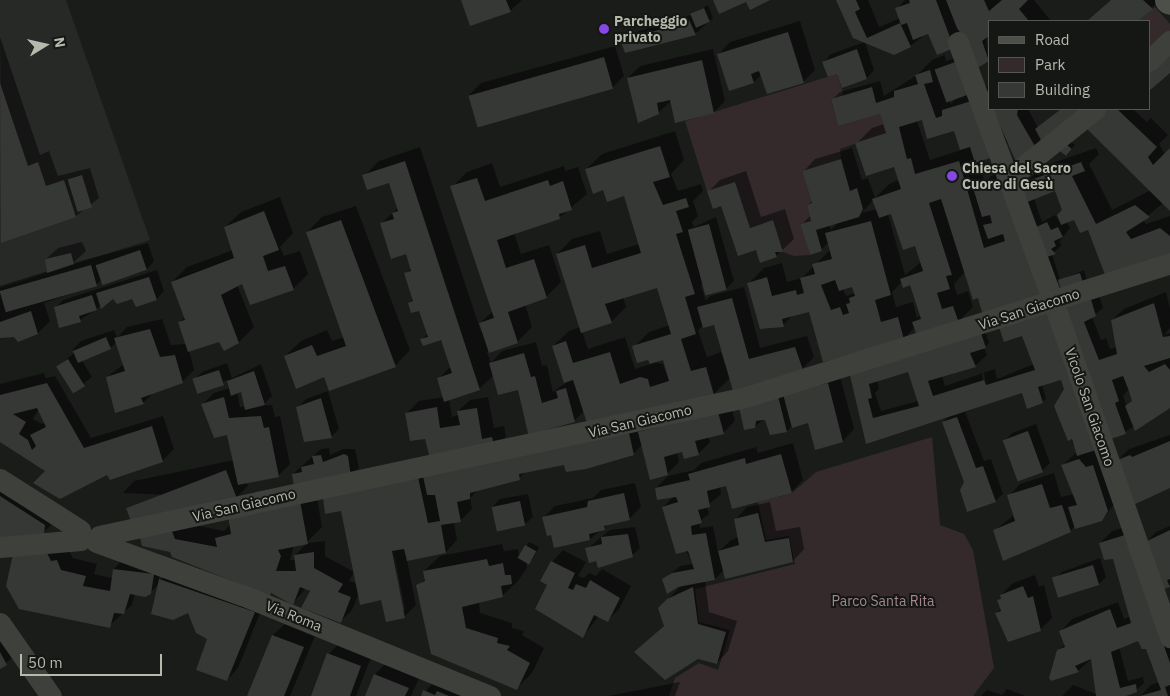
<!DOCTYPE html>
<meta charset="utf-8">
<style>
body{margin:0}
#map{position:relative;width:1170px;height:696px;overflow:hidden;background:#1a1c1a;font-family:"IBM Plex Sans",sans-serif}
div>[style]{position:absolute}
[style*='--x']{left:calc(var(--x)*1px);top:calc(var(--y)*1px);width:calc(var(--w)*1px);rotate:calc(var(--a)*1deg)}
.built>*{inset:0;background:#262926}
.green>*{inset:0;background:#342a2c}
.shadow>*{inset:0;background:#0007}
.building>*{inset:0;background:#363835;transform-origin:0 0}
.minor>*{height:21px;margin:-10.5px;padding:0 10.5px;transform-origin:10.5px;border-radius:10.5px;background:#3d403b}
.secondary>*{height:28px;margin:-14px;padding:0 14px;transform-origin:14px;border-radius:14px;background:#4d5049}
.dots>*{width:14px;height:14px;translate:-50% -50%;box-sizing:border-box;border:2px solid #151715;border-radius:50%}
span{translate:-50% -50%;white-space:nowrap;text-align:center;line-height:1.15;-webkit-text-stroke:4px #151715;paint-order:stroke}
.poi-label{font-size:14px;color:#b5baad;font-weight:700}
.left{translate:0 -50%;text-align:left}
.street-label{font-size:14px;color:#b5baad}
.park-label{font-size:14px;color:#a4868c}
.legend{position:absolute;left:988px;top:20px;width:162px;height:90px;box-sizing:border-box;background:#151715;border:1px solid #555852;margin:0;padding:6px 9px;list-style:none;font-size:15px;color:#b5baad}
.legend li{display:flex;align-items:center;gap:10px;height:25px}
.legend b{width:25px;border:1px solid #555852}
.north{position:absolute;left:20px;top:20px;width:50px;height:50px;-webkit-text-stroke:4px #151715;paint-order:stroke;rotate:80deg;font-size:14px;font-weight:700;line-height:20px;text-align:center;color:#b5baad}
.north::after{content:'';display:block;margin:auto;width:18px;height:22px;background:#b5baad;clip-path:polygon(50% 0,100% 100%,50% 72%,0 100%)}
.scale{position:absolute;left:20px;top:654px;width:142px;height:22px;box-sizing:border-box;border:2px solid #b5baad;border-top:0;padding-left:6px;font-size:15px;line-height:18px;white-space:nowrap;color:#b5baad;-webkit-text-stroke:4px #151715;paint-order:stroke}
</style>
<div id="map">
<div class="built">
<i style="clip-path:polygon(0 0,66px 0,150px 240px,0 288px)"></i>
</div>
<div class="green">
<i style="clip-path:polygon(1155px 7px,1170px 24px,1170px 36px,1149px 55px,1149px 21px,1138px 21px)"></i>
<i style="clip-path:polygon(837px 74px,844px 96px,831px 100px,838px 126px,880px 114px,886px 133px,840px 149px,841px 159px,802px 171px,812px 203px,807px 205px,811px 221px,800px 224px,810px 255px,794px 256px,783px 252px,773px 220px,750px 228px,707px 191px,685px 121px)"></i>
<i style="clip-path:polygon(932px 437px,940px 525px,964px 534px,973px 550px,994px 668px,973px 696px,669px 696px,675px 678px,699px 663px,718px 670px,730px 630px,699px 622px,695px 589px,795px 564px,789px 536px,766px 540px,758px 502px,792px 493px,816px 472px)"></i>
</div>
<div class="shadow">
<i style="clip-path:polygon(462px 0,522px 0,510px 11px)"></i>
<i style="clip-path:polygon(837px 0,868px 0,879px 27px,900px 18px,896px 9px,905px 0,1034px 0,1051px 21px,989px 21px,986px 37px,988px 60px,954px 47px,929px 32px,910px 46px,854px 37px)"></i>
<i style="clip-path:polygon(1111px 0,1158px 0,1159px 1px,1136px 21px,1088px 21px)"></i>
<i style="clip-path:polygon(708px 5px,713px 18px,695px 34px,623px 42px,630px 34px,691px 15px)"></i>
<i style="clip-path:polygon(800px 21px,815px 70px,803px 82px,762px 74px,754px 82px,730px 89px,719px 54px,730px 42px)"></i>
<i style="clip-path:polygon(0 37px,40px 155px,49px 151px,58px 176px,90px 168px,99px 198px,76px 216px,2px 241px)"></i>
<i style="clip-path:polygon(865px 42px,874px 70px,867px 78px,843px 87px,837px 72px,824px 62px,831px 54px)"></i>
<i style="clip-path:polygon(615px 46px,624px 76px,612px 88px,469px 95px,481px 83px)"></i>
<i style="clip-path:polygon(713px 49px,725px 101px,714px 112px,672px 100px,658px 113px,628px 78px,640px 66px)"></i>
<i style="clip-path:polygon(evenodd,966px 54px,970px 92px,989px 86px,989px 109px,1028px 109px,1038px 128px,1061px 109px,1085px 109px,1035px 147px,1009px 142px,995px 155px,978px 161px,985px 183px,991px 176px,1024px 166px,1028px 181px,1041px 167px,1096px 148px,1099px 154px,1089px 164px,1112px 210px,1151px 190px,1084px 124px,1101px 109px,1133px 109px,1147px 122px,1151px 118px,1168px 135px,1159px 144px,1165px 154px,1170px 150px,1170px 208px,1164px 202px,1143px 220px,1146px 224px,1170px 216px,1170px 257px,1088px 228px,1075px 218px,1066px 221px,1070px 228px,1059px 242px,1062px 245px,1052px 254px,1060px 280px,1084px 270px,1087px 281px,1059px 280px,1045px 295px,979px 297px,965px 272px,954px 284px,957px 295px,968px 291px,973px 307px,958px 322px,915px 327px,904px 339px,810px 310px,793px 315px,783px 325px,749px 283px,764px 268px,782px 263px,787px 282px,802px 278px,831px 249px,829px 242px,821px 250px,802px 224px,811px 215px,808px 205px,812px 201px,804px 171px,815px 159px,852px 148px,862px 180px,868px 178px,875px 198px,889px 184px,899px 180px,895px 165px,857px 143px,872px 128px,884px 124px,881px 113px,832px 100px,840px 92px,880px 81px,884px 96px,917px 75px,932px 60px,945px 55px,946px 61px,966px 54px,957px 97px,951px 104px,949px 100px,957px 97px,966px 54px,922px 119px,955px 129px,961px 150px,930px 160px,917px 121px,922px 119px,966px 54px,1056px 190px,1063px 210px,1062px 224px,1055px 215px,1042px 222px,1034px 198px,1056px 190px,966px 54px,874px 198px,877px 209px,861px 213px,871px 203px,874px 198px,966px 54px,892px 213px,916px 245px,921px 262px,905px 275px,888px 214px,892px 213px,966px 54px,839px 221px,831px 230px,829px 224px,839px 221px,966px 54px,902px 282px,911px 284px,921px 315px,917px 318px,913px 302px,896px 307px,892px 292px,902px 282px,966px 54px,853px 285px,855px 293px,846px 296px,843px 289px,853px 285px)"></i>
<i style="clip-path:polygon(evenodd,675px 131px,684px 160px,671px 174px,678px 191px,701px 184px,703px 191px,693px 201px,698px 216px,692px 222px,694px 227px,716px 217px,734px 281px,726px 289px,704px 282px,701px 286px,706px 301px,710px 296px,744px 287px,760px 348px,807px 336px,814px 357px,802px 369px,731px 377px,714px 394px,584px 411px,575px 420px,560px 424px,519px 389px,494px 375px,479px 389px,449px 399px,452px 417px,459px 415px,458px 411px,470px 400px,488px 397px,494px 428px,504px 426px,506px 437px,495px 448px,425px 437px,407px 413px,419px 401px,444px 397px,438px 379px,451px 366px,442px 339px,422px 340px,428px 333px,420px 309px,409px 303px,414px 299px,406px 273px,412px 268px,407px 253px,381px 224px,398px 208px,390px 181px,364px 176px,379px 161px,420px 147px,481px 332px,480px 323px,493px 311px,452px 187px,467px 172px,492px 163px,500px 187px,564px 166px,565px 171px,578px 167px,587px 194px,560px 217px,514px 233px,521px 254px,549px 245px,561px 282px,546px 297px,525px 304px,532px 327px,517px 342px,487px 352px,491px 363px,502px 351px,536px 342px,542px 366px,547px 365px,553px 392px,568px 381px,553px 346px,569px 331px,580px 327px,557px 254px,572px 239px,600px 231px,607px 254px,639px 244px,625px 195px,604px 189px,586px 169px,602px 154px,675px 131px,658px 286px,670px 325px,649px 332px,634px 347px,649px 358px,651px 364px,635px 369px,625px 337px,588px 349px,582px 331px,611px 322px,626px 307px,623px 297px,658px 286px,675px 131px,715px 324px,727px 364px,725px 365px,721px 352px,707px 357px,698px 330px,704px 325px,715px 324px,675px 131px,664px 359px,668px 372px,666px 373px,663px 364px,653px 362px,664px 359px)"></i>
<i style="clip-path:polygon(1067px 139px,1075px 145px,1067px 154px,1059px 149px)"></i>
<i style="clip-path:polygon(746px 171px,761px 217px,785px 209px,794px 239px,776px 256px,757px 248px,709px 191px,720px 180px)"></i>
<i style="clip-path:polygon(280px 197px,293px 233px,280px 247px,284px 256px,300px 251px,308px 274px,293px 289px,242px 282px,237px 285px,254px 327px,239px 342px,220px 341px,189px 350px,194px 370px,183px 381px,155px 391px,143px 403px,107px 377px,124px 364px,117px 342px,110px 348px,81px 359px,92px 377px,73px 392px,57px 367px,74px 353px,73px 349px,81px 341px,114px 330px,117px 338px,127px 327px,162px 319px,171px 345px,186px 344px,179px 323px,185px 317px,172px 282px,187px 267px,233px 250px,225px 227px,241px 212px)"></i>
<i style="clip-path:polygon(356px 206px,410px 350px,395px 366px,325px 375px,285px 356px,301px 341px,327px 330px,332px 341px,344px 337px,307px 232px,322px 217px)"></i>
<i style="clip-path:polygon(82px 242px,86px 251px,73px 263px,148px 243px,154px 261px,147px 269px,101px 280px,96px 285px,44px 303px,50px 321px,38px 333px,18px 341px,14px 335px,0 337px,0 286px,48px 271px,46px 259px,58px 248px)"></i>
<i style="clip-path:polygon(157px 270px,164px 291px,157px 299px,136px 306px,133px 298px,114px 297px,80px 320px,60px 327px,55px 308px,63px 300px)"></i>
<i style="clip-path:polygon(evenodd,1097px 289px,1103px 308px,1092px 317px,1101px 340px,1106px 338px,1110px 349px,1117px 347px,1112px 320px,1124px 309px,1166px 292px,1170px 309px,1170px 328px,1164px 335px,1170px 333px,1170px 407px,1093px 449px,1119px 498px,1102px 520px,1075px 526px,1070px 531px,994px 531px,1014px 515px,1009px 496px,1020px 484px,1054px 473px,1061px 497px,1074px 494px,1063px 465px,1077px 452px,1055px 406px,1065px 389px,1066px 377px,1042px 385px,1046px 399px,1042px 402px,1023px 391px,965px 412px,984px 461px,991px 459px,1003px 494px,995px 501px,965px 482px,943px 422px,949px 417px,867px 442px,850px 372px,984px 327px,989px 343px,984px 348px,987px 355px,975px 366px,942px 376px,945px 386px,995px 369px,997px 379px,1034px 364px,1062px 307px,1097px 289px,908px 370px,918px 401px,881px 411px,875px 393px,879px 389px,877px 379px,908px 370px,1097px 289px,984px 373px,986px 387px,984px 389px,982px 374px,984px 373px,1097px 289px,1129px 389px,1133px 400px,1127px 407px,1123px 396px,1129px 389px)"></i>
<i style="clip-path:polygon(evenodd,227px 363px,232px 378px,261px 364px,272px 396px,263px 405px,272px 405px,275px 417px,280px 416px,290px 464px,278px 476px,246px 482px,248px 486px,236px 498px,123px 493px,134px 481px,234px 460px,228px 434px,202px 405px,214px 393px,230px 388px,228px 380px,197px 391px,194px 380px,202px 372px,227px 363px,242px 390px,246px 406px,240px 407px,237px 392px,242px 390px)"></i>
<i style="clip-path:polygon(839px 372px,854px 429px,843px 441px,809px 422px,793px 425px,787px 431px,766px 418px,754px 427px,741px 407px)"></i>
<i style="clip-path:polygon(evenodd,44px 373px,46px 378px,55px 376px,91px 438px,163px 416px,174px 449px,162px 461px,108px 473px,47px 471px,0 441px,0 384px,44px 373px,40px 407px,46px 421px,42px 424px,33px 419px,40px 407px)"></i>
<i style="clip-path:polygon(328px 391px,339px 429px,331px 437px,298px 407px,306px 399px)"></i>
<i style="clip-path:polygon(evenodd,730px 401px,735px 421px,723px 433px,708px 436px,710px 442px,698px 454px,677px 452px,679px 462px,667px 474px,642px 445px,633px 454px,526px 471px,519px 478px,482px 486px,470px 498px,472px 509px,460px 521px,454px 522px,457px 540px,446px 552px,407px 560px,416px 605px,405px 616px,387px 620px,381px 598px,359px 593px,352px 610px,340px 622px,306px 588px,293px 603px,141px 537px,190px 524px,224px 531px,231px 524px,315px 486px,322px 527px,307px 542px,294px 545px,290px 560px,296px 560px,295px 555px,307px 543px,325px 541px,325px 556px,354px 572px,349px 581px,357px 583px,343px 511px,324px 497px,636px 426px,638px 434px,651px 421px,730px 401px,392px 545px,405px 610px,402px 610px,392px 545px)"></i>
<i style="clip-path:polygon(1036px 424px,1050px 463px,1042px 471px,1004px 441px,1012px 433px)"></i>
<i style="clip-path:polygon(1170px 435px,1170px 487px,1117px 461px,1129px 449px)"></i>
<i style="clip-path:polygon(793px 443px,803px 480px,791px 492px,727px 484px,720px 486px,721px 494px,707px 506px,709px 514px,699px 522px,700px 528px,713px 526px,718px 552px,731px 540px,739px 537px,736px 519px,747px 507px,770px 502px,776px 531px,800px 527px,804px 549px,793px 561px,724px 570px,715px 579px,705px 581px,709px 612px,737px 621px,728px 651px,717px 663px,648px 641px,665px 625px,659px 608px,682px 585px,664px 579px,680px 566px,693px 564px,663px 507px,674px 496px,656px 488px,668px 476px,694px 470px,701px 463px,756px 447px,758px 453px)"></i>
<i style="clip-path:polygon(329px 448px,330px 455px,343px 449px,355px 449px,359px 468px,351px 475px,293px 474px,321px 449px)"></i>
<i style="clip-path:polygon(0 477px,55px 521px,43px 533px,0 539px)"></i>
<i style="clip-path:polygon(635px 483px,641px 507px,629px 519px,610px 523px,590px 539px,552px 533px,544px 517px,555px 506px,593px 498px,601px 490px)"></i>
<i style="clip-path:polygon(528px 494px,533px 517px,525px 524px,492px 507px,500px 499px)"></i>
<i style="clip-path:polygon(1136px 524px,1144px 545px,1156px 532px,1170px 526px,1170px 585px,1159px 589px,1170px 619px,1170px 696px,1140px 696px,1151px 685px,1159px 682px,1147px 648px,1139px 640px,1119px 647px,1128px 681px,1143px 677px,1144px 683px,1136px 690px,1117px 696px,1062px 696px,1073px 685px,1099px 695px,1092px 658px,1078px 671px,1059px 650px,1065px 644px,1061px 631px,1072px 619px,1118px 602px,1124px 619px,1131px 616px,1114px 558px,1100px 543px,1112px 531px)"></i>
<i style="clip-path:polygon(635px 527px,640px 548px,632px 556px,587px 549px,610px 530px)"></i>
<i style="clip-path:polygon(529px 542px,539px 547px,533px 559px,529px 562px,526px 561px,527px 568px,518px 581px,502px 596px,479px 603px,480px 613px,512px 623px,512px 628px,524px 631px,522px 635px,544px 648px,532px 673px,517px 688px,418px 586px,426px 578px,424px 571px,440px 556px,502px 544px,504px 551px,518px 549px,519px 558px)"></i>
<i style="clip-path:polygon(68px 549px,73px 558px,97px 564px,94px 574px,112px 578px,114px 569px,121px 561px,161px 566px,159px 581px,168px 571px,265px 601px,238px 668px,227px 680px,194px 609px,160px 583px,150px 593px,135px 594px,132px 605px,109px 626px,14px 555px)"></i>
<i style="clip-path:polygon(563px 550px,586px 562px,578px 576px,584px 578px,589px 573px,596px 576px,602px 569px,631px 586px,619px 609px,608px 620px,599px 616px,583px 636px,549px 584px,552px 562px)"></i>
<i style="clip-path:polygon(1100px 558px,1106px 577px,1099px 584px,1054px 580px,1062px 572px)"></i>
<i style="clip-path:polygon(1035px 575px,1039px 587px,1044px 585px,1052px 618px,1040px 630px,996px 613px,1002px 608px,1001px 595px,1013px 583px)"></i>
<i style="clip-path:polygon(0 622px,18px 653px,0 668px)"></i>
<i style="clip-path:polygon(285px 624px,315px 636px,290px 696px,249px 696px,273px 635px)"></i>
<i style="clip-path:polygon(340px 642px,372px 655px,356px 696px,313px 696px,329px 654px)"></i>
<i style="clip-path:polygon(386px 663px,420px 676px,411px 696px,366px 696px,375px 674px)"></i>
<i style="clip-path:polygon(436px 679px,472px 696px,422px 696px)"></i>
<i style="clip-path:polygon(680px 682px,675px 696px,608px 696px)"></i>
<i style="clip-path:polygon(1007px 689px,1026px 696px,981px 696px,987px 690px,1002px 695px)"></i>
</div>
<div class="building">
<i style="clip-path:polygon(461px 0,506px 0,511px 12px,470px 26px)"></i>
<i style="clip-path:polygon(713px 0,770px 0,750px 10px,746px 2px,719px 14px)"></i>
<i style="clip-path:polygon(836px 0,856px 0,860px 9px,855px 12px,867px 38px,900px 23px,911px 47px,894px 55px,853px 38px)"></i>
<i style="clip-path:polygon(909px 0,936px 0,954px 48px,937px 55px,928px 34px,913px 40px,907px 23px,901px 25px,895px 8px,910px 3px)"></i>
<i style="clip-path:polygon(946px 0,984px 0,989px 11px,1002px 0,1028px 0,1019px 9px,1029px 21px,989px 21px,989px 36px,982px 41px,989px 61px,974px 70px,971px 50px,957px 28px)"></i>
<i style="clip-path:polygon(1111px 0,1143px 0,1153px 9px,1138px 21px,1087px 21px)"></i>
<i style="left:704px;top:8px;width:15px;height:15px;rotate:67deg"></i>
<i style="clip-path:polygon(689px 20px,696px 35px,625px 53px,621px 42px)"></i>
<i style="clip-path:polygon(788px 32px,804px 83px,767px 94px,759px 71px,751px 74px,754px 83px,729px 91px,717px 54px)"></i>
<i style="clip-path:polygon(857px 49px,867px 79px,842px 88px,837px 74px,828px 77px,822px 62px)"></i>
<i style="clip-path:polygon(1170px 51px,1170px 73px,1149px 91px,1149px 69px)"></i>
<i style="left:604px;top:57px;width:33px;height:141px;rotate:74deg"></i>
<i style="clip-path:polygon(702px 60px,714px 113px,675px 123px,670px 100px,657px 103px,659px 114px,638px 123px,627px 78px)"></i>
<i style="left:958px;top:61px;width:35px;height:25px;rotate:70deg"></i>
<i style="clip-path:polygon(930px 70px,933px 82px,924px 84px,936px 118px,942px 116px,942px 110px,978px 99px,996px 156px,975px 163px,970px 147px,960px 150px,954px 131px,927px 139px,922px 120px,899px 127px,907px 159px,911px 158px,915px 174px,959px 161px,984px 248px,1005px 241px,1003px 234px,988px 239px,983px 225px,992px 223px,990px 215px,982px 217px,974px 191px,1008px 180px,1045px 296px,983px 316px,978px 298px,973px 300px,941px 199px,929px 203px,952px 275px,946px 276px,950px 289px,937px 293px,942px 309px,953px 306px,959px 323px,917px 336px,912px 322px,921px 319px,910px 285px,903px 288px,900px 279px,923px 271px,915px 246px,903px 250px,891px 214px,879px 218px,872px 199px,901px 189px,894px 167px,866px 176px,855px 143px,886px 133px,880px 114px,838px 126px,831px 99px,872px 87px,876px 103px,894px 97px,894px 91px,918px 84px,915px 75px)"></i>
<i style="clip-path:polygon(0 83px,28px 166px,38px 162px,46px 186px,64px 180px,76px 217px,1px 243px)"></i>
<i style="clip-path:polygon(1018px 109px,1017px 115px,1036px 148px,1017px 164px,993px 110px)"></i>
<i style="clip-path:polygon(1061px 109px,1088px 109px,1042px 142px,1035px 129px)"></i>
<i style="clip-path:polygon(1101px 109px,1117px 109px,1157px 147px,1148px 157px,1153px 165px,1170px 148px,1170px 211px,1082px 124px)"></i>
<i style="left:1063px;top:142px;width:11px;height:9px;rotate:38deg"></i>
<i style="clip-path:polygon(660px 146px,670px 177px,653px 182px,663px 205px,686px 198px,689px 207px,676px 211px,683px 232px,676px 234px,695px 294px,685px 297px,696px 334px,681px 339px,691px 371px,706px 367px,714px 395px,587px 423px,573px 380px,564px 383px,552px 346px,566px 341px,573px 363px,610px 352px,620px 384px,640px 377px,648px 379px,650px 387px,669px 381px,663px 360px,650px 364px,648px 360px,637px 363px,632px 346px,671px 334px,657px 288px,605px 304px,612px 323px,581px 333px,556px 254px,585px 245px,592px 268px,641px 253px,624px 196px,607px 202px,603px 190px,593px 194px,585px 169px)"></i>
<i style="clip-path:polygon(841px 159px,850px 191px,857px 188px,863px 209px,859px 217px,816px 230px,822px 251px,810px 255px,800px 224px,811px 221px,807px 205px,812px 203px,802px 171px)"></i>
<i style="clip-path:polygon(405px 161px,480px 390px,444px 402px,437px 378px,452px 373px,441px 340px,423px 346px,420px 339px,428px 337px,419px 311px,411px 313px,408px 303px,413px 301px,404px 273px,411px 271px,406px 254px,391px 259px,380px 223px,394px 219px,392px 213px,398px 211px,389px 183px,367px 190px,362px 175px)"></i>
<i style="clip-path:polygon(1081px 162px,1085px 171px,1072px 176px,1096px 224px,1135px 205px,1150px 217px,1126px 232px,1131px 239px,1160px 228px,1170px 236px,1170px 258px,1107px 280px,1088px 230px,1080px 233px,1074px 220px,1061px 225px,1057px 215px,1062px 210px,1055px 191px,1025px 203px,1021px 191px,1027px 189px,1025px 182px)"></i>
<i style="left:82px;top:175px;width:34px;height:15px;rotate:73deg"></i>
<i style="clip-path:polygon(477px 178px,485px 201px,548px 180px,550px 186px,563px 181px,572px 210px,559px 214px,560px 219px,497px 240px,506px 268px,534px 259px,547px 298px,508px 312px,518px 343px,489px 353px,479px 323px,494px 318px,450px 186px)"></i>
<i style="clip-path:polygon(735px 182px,750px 228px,773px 220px,783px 252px,775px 252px,777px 257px,760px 263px,756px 250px,738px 256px,721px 206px,713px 209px,707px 191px)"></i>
<i style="clip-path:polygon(264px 211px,279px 250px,263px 256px,268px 271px,285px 266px,294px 290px,250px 305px,242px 284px,221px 295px,239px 343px,224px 351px,219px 342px,188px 352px,178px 322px,185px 320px,171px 282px,234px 258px,224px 227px)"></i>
<i style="clip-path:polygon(341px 220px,396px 367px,329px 391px,324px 377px,296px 389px,284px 356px,312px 345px,317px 356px,346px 346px,306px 232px)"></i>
<i style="clip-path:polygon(evenodd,871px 221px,891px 295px,875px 300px,881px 322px,898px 317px,904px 340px,823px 362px,809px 312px,782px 319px,784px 327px,760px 329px,747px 283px,767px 277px,772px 296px,796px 290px,797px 295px,804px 293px,800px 278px,815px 274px,812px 264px,832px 259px,825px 233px,871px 221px,835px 280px,839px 291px,852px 287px,855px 296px,849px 298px,850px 303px,846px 304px,849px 313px,843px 315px,840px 307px,831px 310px,821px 285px,835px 280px)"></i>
<i style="clip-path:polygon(1047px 222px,1051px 230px,1058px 227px,1063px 237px,1054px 241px,1056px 246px,1051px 249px,1056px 254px,1047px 257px,1034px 228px)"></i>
<i style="left:709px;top:224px;width:68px;height:22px;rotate:75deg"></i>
<i style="left:140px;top:250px;width:21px;height:47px;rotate:71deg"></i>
<i style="clip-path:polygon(71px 253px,74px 264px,47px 273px,45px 259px)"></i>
<i style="left:91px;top:265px;width:22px;height:95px;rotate:74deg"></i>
<i style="left:1080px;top:273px;width:14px;height:23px;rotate:73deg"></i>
<i style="clip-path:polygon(149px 277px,157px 300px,136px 307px,132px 299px,117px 304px,113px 299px,101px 309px,96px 293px)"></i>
<i style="clip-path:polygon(92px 295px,97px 310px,79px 316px,81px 322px,59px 328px,54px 307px)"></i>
<i style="clip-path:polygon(1090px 296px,1096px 316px,1084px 322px,1099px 360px,1117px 354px,1111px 320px,1154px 303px,1163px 337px,1170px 336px,1170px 358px,1144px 366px,1149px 372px,1165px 364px,1170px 370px,1170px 408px,1135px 431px,1125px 406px,1132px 401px,1129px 391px,1123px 376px,1112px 380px,1119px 401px,1115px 403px,1126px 434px,1108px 440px,1060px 306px)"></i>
<i style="clip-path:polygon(732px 298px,749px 359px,795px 347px,803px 370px,733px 391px,714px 325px,703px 328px,697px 307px)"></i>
<i style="clip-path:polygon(evenodd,1047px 309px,1096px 450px,1077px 456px,1072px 439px,1068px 441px,1054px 406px,1064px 389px,1061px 380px,1038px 387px,1043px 403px,1027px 409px,1022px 393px,866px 444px,849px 371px,980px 330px,986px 348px,970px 353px,976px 367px,928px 381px,933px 396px,984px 380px,986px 385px,1035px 370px,1022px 336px,1004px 342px,998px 324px,1047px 309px,908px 372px,919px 406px,873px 418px,868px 399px,872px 398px,869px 384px,908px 372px)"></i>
<i style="clip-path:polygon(31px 311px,38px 334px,18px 342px,14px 337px,0 338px,0 322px)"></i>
<i style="clip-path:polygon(150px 329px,160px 357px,175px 355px,183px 383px,141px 398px,144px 404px,115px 413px,106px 377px,125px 371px,114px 338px)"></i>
<i style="left:106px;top:337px;width:13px;height:36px;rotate:67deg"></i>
<i style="clip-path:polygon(524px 353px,531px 377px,535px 376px,542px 403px,558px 398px,556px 391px,566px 388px,575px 422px,546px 430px,530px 442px,518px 390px,498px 395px,489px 363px)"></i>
<i style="left:68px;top:359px;width:32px;height:14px;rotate:58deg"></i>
<i style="left:219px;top:370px;width:16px;height:28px;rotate:72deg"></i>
<i style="clip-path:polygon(254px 371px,265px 405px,245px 410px,241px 392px,231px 396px,227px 381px)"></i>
<i style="clip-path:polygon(evenodd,47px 383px,84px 448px,152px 426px,163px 462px,110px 480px,107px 475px,60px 499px,33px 483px,45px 471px,0 442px,0 395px,47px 383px,37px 408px,46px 427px,30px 435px,36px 446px,32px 450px,28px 440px,19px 434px,26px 422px,13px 414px,37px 408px)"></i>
<i style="clip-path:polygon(828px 383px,843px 442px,815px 450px,808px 423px,792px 428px,783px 394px)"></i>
<i style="clip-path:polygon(778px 396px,787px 432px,770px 435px,765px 420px,756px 421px,755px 428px,744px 430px,739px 407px)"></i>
<i style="clip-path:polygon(224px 397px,229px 418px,261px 416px,264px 428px,269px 427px,279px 477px,238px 485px,227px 435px,214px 438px,201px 404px)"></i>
<i style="clip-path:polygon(321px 398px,332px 438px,304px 442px,296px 407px)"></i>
<i style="clip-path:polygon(437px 407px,440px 428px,460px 425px,457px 411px,477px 408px,482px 439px,492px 437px,495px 450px,431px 462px,425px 439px,410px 441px,405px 413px)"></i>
<i style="clip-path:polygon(718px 412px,724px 434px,695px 441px,699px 455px,684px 459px,682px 452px,664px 457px,668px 475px,650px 480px,638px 432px)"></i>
<i style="clip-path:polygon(957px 417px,976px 468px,983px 466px,996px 502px,967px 512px,960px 490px,964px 482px,942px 422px)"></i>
<i style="left:1028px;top:431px;width:44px;height:27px;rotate:70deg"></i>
<i style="clip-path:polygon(629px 433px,634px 455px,586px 469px,566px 472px,564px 465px,519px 474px,520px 480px,470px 493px,470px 499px,457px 502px,461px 522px,441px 525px,446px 553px,407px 561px,404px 549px,392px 551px,405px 618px,386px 622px,381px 600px,360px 605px,341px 511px,325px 514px,323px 497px,418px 477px,428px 523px,440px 521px,435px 495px,427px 495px,423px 476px)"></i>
<i style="clip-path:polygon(1170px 441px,1170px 488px,1131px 506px,1115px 461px,1130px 455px,1132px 457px)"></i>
<i style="clip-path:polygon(344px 454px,348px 456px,351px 477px,294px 487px,292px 474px,302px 472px,301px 467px,314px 464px,312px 456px,321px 455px,323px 462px)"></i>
<i style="clip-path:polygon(781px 454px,792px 493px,732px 509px,726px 486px,707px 491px,710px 507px,698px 510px,702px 523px,691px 526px,692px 535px,706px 533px,715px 580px,678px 587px,667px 594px,662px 579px,672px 573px,694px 569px,688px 551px,676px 554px,662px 507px,678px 502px,676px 497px,657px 500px,655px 488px,690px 480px,688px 474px,745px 458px,746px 464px)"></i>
<i style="clip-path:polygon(1079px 459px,1086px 467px,1093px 465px,1108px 511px,1102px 521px,1075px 529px,1068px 507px,1077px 505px,1061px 465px)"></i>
<i style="left:226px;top:470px;width:31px;height:107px;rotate:69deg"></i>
<i style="clip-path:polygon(1042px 484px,1050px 508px,1062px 505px,1071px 532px,1003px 561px,993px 530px,1015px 521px,1007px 495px)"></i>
<i style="clip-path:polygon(624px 493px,630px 520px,604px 526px,605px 530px,589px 534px,590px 540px,554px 548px,551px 535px,547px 536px,542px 517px,587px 507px,588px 501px)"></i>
<i style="clip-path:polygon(0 496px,45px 525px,44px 534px,0 540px)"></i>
<i style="clip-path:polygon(300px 501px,308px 544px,278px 550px,281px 556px,276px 571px,296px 571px,294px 555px,314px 552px,314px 568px,343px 584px,338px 592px,351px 597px,341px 623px,301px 608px,310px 591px,300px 587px,293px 605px,271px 593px,270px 596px,172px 557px,170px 552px,142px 546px,140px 537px,171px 529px,175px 539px,217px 547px,215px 538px,231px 534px,228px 516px)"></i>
<i style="left:520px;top:501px;width:25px;height:29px;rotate:78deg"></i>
<i style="clip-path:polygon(758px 513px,765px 542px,789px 538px,793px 562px,725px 579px,718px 551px,739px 545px,734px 519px)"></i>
<i style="clip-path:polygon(1170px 530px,1170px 579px,1167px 580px,1170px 587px,1161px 590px,1143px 543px)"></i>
<i style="clip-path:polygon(628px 534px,633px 557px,598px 568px,596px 561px,589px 563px,585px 548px,602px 544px,601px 537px)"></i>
<i style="clip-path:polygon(1125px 535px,1170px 663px,1170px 685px,1165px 687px,1168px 696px,1140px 696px,1161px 690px,1146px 649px,1142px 649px,1138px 641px,1111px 652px,1120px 688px,1136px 684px,1137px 692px,1126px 696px,1096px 696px,1091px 659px,1075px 666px,1079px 672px,1051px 681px,1049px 678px,1057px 650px,1065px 647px,1059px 631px,1110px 609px,1117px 628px,1131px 623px,1113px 559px,1104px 560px,1099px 543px)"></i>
<i style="left:525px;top:545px;width:13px;height:15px;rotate:29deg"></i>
<i style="clip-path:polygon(47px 553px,51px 561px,57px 560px,61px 570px,86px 576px,83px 586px,110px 591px,113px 569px,154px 574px,151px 594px,145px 597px,130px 594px,124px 614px,114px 613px,110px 628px,19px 609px,6px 586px,13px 554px)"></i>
<i style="clip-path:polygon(487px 559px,489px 566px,503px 563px,505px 575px,511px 575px,512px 584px,501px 586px,503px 597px,462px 607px,466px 628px,498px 638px,497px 643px,510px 646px,507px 650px,530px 663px,517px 690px,431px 654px,416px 585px,425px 581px,423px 571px)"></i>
<i style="clip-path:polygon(551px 561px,575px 573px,568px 588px,573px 590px,576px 584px,586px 588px,590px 580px,620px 598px,608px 622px,594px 615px,583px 638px,535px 609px,547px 585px,540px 581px)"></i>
<i style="left:1093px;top:565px;width:21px;height:43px;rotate:73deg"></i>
<i style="clip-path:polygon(159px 579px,255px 612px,227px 681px,196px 670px,207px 639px,196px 633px,188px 613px,173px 620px,151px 614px)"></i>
<i style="clip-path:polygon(1023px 586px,1028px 598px,1033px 596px,1041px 631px,1008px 642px,995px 613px,1001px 611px,997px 600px,1001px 599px,1000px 595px)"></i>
<i style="clip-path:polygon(693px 587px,698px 624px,726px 632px,717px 664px,698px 659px,665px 680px,634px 652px,664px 626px,658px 608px,667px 599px)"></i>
<i style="clip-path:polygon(272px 635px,304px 647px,284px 696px,247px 696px)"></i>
<i style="clip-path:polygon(0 652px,7px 665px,0 669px)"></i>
<i style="clip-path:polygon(327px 653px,361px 666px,350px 696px,311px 696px)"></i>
<i style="clip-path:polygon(374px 674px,409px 688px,405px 696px,365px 696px)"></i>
<i style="clip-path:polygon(423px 690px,435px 695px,437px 691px,449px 696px,421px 696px)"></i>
</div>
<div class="minor">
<i style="--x:958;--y:42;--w:276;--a:69.9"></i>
<i style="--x:1053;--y:301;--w:356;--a:70.8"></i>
<i style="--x:1149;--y:61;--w:29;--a:-44"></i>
<i style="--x:1009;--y:178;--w:110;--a:-38.7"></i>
<i style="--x:0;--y:479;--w:95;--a:32.5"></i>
<i style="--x:99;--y:536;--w:662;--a:-12.12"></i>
<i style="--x:746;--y:397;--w:445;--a:-17.5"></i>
<i style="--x:96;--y:542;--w:155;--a:20"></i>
<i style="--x:242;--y:595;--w:268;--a:22.2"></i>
<i style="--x:0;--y:547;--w:81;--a:-4.9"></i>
<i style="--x:0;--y:623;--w:89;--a:55.1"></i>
</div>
<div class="secondary">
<i style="--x:1169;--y:0;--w:1;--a:45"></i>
</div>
<div class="dots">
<i style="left:604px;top:29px;background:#8648e5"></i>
<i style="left:952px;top:176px;background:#8648e5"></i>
</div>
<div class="poi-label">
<span class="left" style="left:614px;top:29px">Parcheggio<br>privato</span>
<span class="left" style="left:962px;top:176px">Chiesa del Sacro<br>Cuore di Gesù</span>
</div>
<div class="street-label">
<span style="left:1029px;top:309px;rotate:-18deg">Via San Giacomo</span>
<span style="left:1090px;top:407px;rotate:71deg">Vicolo San Giacomo</span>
<span style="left:640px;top:421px;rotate:-13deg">Via San Giacomo</span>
<span style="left:244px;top:505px;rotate:-13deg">Via San Giacomo</span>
<span style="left:294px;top:616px;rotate:22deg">Via Roma</span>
</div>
<div class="park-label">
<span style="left:883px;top:601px">Parco Santa Rita</span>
</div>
<ul class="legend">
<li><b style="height:6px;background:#4d5049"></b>Road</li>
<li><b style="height:14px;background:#342a2c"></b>Park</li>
<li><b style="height:14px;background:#363835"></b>Building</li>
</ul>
<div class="north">N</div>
<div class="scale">50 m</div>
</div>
